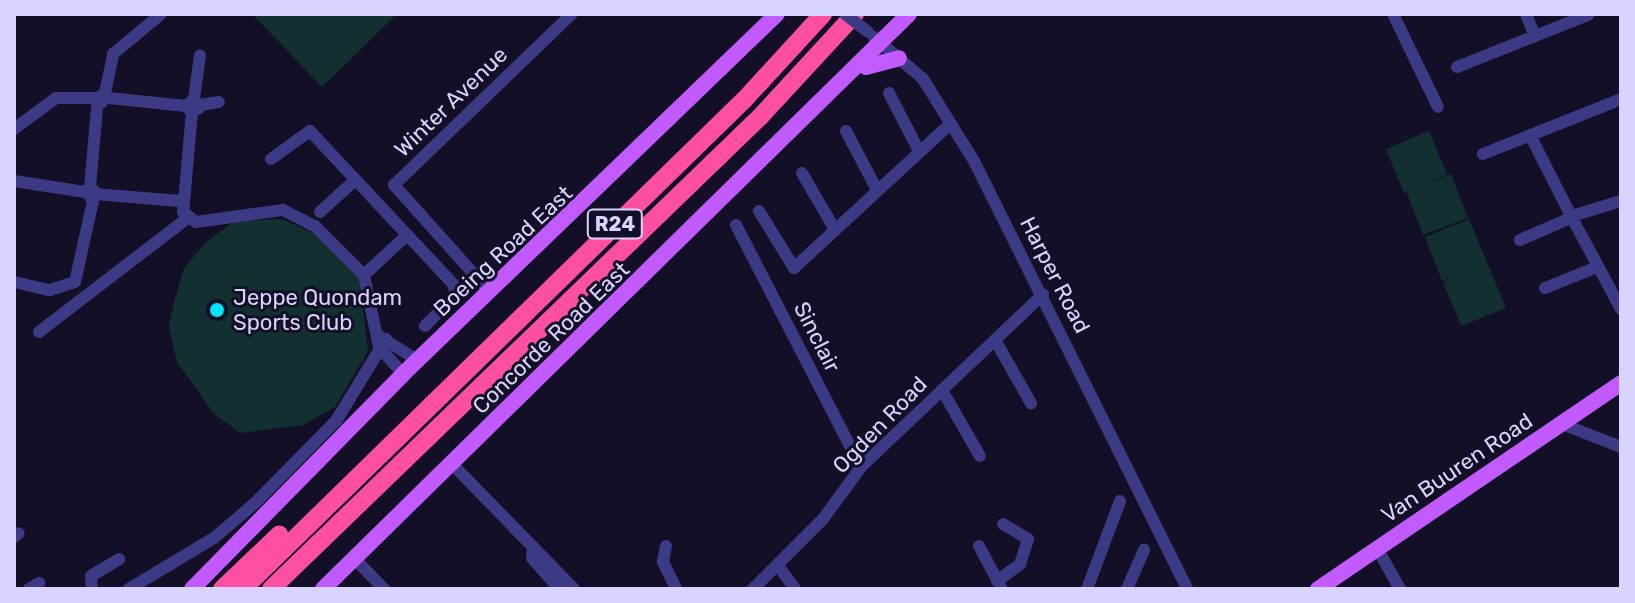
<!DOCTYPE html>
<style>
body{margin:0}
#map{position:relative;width:1635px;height:603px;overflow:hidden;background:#130f26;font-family:Rubik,sans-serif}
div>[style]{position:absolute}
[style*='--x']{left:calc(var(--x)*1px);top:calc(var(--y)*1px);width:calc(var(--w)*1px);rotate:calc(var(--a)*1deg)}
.green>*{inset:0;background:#12302f;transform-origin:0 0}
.minor>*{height:12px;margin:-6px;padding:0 6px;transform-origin:6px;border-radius:6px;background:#3d3a85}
.major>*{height:16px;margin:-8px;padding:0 8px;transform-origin:8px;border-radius:8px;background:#c25bff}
.highway>*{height:18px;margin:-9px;padding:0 9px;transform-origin:9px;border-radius:9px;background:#ff4fa3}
.minor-bridge>*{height:12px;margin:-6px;padding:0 6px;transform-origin:6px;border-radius:6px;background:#3d3a85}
.dots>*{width:22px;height:22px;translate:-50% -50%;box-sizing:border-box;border:4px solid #130f26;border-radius:50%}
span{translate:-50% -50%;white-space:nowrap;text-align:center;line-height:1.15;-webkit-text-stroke:6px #130f26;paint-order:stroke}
.shield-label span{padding:2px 6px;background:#130f26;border:2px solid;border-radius:6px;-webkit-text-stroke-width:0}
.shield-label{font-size:20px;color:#d9d4ff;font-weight:700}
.street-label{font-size:22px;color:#d9d4ff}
.poi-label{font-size:22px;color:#d9d4ff}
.left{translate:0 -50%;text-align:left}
.frame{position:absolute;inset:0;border:16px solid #d9d4ff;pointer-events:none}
</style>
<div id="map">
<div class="green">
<i style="clip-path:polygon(252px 14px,393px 14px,395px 16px,322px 87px)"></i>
<i style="left:1429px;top:131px;width:47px;height:47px;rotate:67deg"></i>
<i style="left:1451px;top:174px;width:47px;height:48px;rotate:69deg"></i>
<i style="clip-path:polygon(282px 219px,320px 236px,360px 280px,368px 351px,335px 407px,303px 425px,241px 433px,215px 415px,177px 362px,169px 327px,174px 302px,184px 268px,207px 241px,235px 221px)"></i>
<i style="clip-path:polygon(1469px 219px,1506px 308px,1461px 326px,1443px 282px,1452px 278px,1442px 281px,1425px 237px)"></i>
</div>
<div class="minor">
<i style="--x:1393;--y:14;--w:103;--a:64.2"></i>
<i style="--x:1526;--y:14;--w:24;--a:68"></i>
<i style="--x:874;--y:37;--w:65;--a:40.6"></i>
<i style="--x:923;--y:79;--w:97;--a:58.1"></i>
<i style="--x:974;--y:161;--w:478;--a:63.5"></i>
<i style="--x:1457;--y:67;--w:141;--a:-21.7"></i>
<i style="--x:105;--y:93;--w:40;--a:-78"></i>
<i style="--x:113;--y:54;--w:62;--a:-39.8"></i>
<i style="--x:889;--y:93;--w:65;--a:62.7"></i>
<i style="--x:109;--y:98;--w:77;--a:5.9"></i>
<i style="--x:194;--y:99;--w:44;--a:-82.2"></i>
<i style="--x:200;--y:105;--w:19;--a:-9"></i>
<i style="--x:192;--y:112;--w:8;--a:-30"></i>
<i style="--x:199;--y:108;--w:10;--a:-119"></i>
<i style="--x:194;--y:99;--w:11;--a:139"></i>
<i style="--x:186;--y:106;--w:8;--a:45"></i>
<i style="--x:192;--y:112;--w:100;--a:95.1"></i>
<i style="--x:183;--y:212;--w:16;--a:38"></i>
<i style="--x:196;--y:222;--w:88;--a:-7.9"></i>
<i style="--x:283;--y:210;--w:36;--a:27"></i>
<i style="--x:315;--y:226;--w:69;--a:45"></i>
<i style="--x:364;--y:275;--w:74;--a:78.2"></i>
<i style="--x:379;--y:347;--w:36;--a:48"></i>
<i style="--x:14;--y:129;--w:52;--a:-36.4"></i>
<i style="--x:56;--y:98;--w:42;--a:0"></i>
<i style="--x:846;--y:131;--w:67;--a:62.3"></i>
<i style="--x:1530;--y:135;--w:89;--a:63.1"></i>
<i style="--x:1483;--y:154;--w:149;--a:-21.7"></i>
<i style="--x:271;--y:159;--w:48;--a:-35.7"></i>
<i style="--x:310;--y:131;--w:209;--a:46.9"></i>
<i style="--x:453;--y:284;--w:11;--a:75"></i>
<i style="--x:456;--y:295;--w:44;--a:135"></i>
<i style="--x:802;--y:173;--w:66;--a:59.9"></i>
<i style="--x:14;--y:181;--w:72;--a:8.8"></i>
<i style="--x:90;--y:187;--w:89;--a:-84.9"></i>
<i style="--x:98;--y:98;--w:9;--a:-36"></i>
<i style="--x:105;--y:93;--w:10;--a:107"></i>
<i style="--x:95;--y:194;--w:85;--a:4.7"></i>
<i style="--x:759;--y:211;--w:67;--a:58.4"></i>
<i style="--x:794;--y:268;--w:212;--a:-42.7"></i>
<i style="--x:320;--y:212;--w:47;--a:-42.4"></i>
<i style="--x:1575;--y:215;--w:48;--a:-16.9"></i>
<i style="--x:1574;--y:220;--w:7;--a:-124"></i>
<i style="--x:1570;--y:214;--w:108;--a:61.8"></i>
<i style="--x:736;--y:225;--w:272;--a:62.7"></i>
<i style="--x:1520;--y:240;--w:52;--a:-23.6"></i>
<i style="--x:364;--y:275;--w:59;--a:-42.9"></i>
<i style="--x:14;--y:282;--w:37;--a:13"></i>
<i style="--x:50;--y:290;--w:26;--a:-18"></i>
<i style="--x:75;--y:282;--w:92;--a:-77.5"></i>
<i style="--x:95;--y:192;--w:7;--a:-135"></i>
<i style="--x:90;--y:187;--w:10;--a:90"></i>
<i style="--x:1545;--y:288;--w:56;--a:-22"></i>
<i style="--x:490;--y:292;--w:144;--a:-131.9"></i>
<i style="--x:394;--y:185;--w:247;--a:-43.9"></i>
<i style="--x:39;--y:332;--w:189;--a:-37.5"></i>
<i style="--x:379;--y:336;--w:45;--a:32.3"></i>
<i style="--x:995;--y:340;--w:73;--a:60.3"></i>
<i style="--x:942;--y:390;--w:76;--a:60.1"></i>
<i style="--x:1562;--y:424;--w:63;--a:21.3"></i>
<i style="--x:453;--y:465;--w:173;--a:45.7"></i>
<i style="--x:14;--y:537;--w:6;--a:-39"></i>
<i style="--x:666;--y:546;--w:16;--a:101"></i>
<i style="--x:663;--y:562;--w:30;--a:64"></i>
<i style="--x:979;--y:546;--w:49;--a:61.9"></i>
<i style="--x:533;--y:547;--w:11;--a:95"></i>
<i style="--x:532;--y:558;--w:41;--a:48.9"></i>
<i style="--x:1377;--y:548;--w:47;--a:60.7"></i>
<i style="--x:355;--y:559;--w:42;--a:46"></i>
<i style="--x:779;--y:567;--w:27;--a:54"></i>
<i style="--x:997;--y:581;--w:29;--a:-36"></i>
<i style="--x:1020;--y:564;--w:26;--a:-72"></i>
<i style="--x:1028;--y:539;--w:29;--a:-149"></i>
<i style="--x:29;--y:589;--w:12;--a:-31"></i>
<i style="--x:92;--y:589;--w:13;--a:-94"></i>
<i style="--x:91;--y:576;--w:33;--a:-31"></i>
<i style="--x:129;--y:589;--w:99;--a:-31"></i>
<i style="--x:214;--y:538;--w:55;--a:-40.6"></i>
<i style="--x:256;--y:502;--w:114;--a:-45.4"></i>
<i style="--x:336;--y:421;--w:96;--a:-58.6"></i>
<i style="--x:753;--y:589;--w:99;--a:-45"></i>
<i style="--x:823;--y:519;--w:64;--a:-53.8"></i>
<i style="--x:861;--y:467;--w:251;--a:-43.5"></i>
<i style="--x:1087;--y:589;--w:94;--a:-69.4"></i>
<i style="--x:1127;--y:589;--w:43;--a:-66.4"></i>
</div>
<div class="major">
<i style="--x:866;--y:67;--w:34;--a:-15"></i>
<i style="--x:192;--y:589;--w:301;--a:-45.5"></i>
<i style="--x:403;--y:374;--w:519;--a:-43.91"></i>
<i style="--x:323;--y:589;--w:821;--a:-44.46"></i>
<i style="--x:1318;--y:589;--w:366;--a:-34.2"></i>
</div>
<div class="highway">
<i style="--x:222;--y:589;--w:79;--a:-43.5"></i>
<i style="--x:243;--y:589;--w:700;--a:-44.31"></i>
<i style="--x:744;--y:100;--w:117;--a:-47.4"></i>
<i style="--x:271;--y:589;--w:680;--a:-43.99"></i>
<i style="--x:760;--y:117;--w:140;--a:-47.3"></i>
</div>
<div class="minor-bridge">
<i style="--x:845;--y:14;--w:29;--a:38"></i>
</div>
<div class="dots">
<i style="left:217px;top:310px;background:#00e5ff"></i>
</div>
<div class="shield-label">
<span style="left:615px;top:224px">R24</span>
</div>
<div class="street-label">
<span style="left:451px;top:102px;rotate:-44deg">Winter Avenue</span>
<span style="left:503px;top:251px;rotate:-43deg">Boeing Road East</span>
<span style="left:1055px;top:275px;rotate:63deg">Harper Road</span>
<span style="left:817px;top:337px;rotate:63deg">Sinclair</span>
<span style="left:551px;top:338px;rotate:-44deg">Concorde Road East</span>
<span style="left:880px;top:425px;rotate:-46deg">Ogden Road</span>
<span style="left:1457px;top:468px;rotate:-34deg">Van Buuren Road</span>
</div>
<div class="poi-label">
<span class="left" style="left:233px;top:310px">Jeppe Quondam<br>Sports Club</span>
</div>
<div class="frame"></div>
</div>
